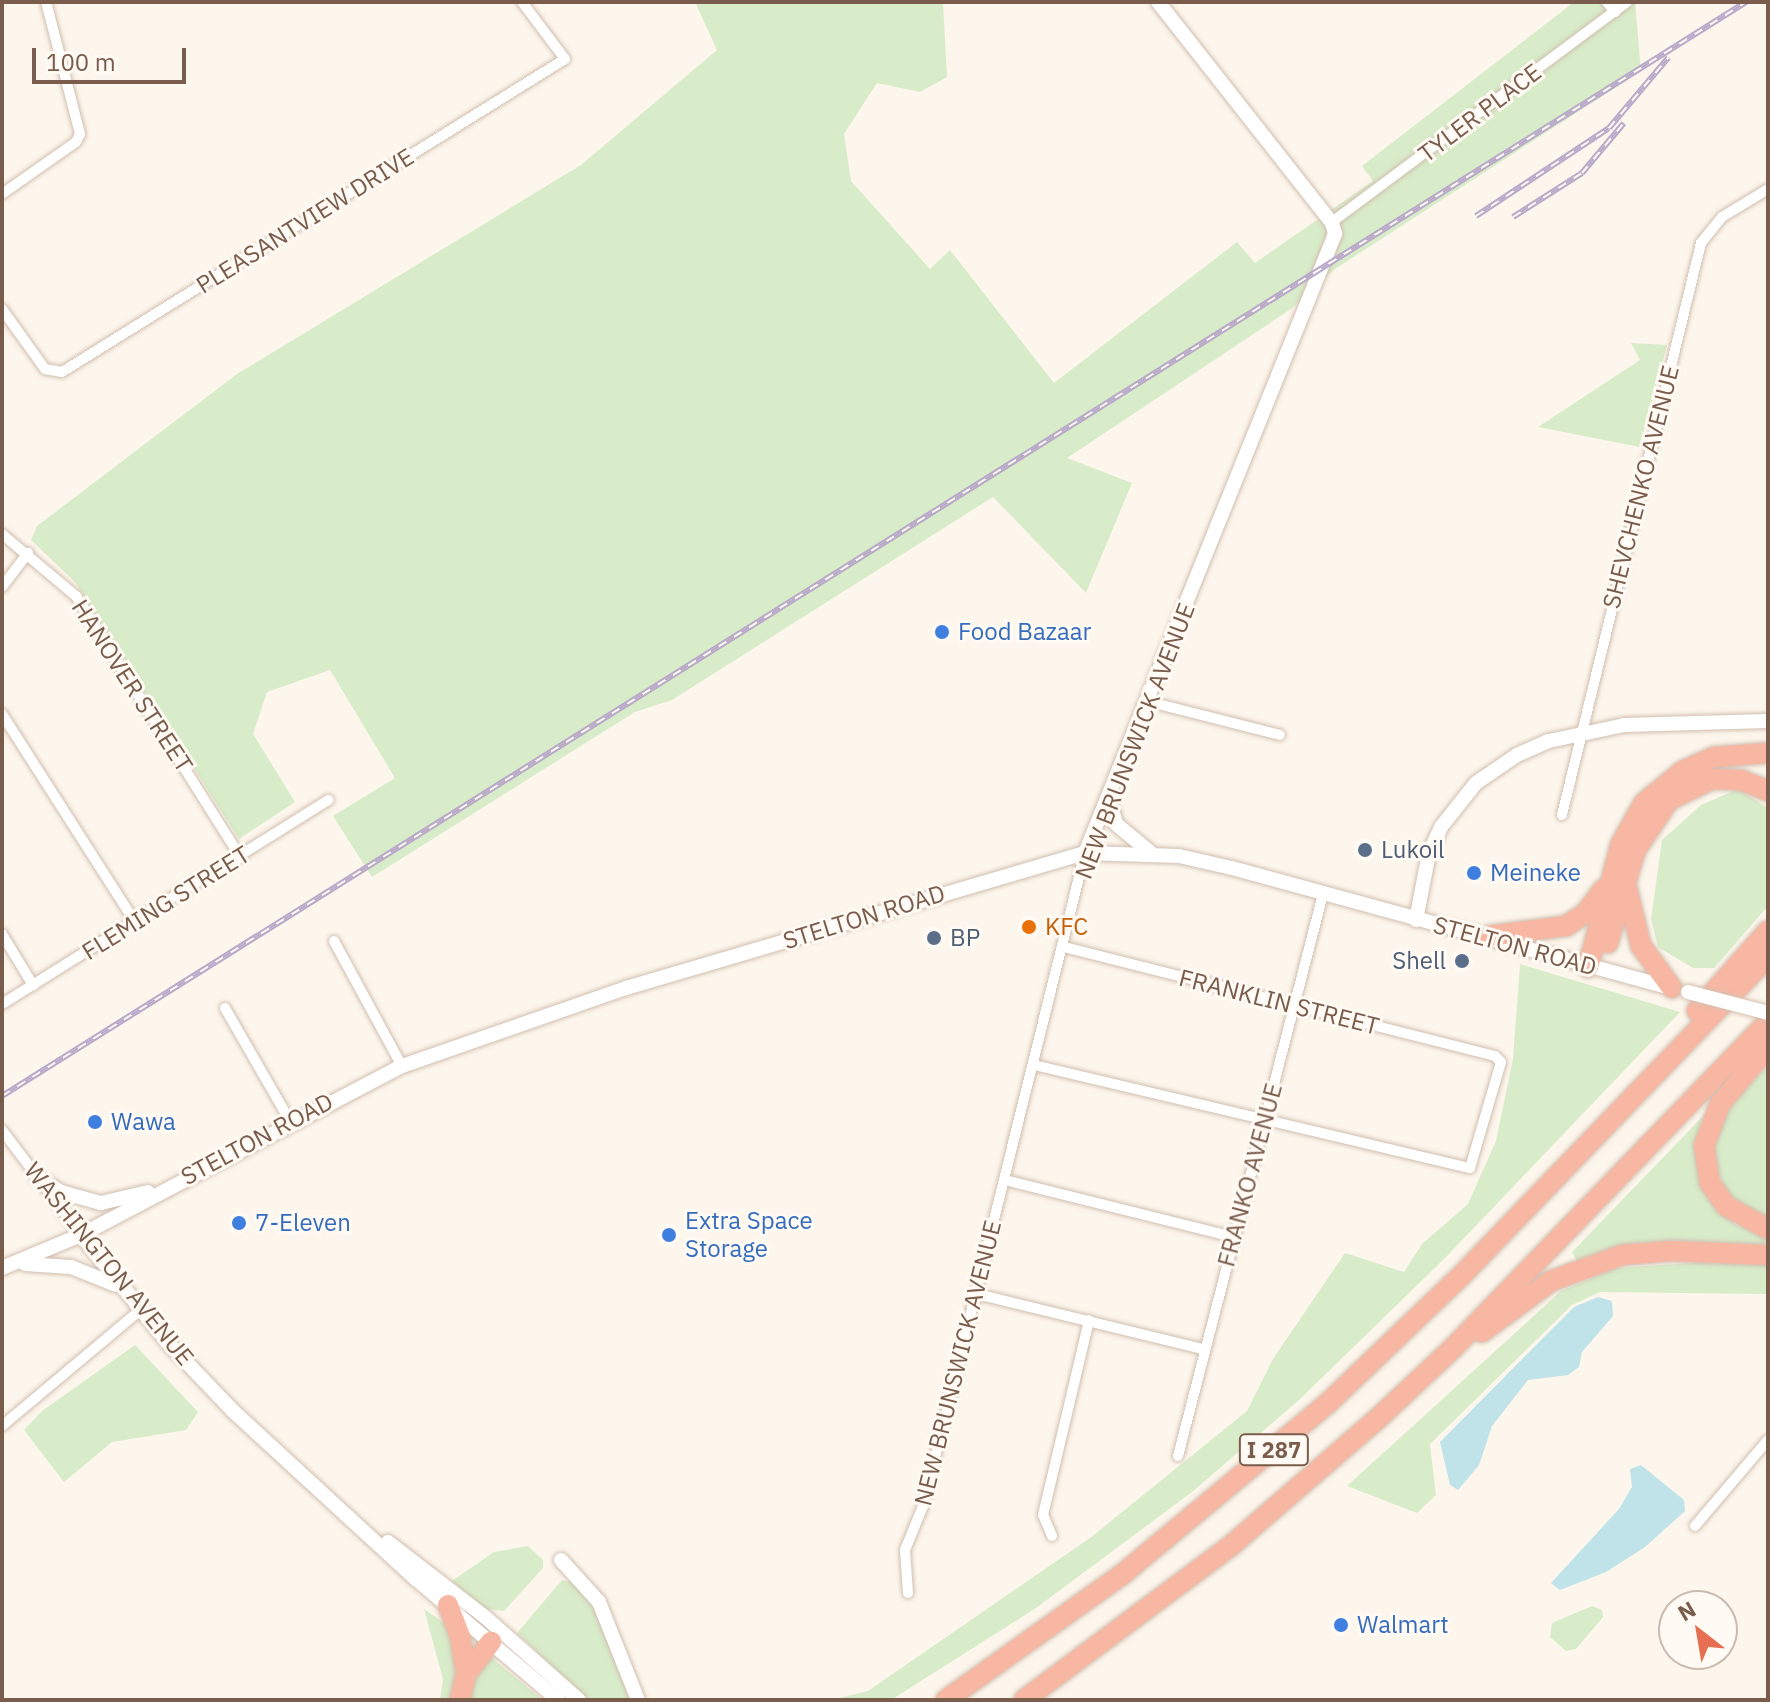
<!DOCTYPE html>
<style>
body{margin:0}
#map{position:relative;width:1770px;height:1702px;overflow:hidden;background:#fdf6ec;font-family:"IBM Plex Sans",sans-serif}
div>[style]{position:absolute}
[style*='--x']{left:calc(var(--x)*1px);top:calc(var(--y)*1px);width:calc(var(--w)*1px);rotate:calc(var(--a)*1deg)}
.green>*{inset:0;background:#d8ecc9}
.water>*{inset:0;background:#bfe3e8}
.roads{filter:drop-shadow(0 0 2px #d1beb0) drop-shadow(0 0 2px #d1beb0)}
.street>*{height:10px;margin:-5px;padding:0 5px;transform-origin:5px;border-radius:5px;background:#fff}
.secondary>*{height:14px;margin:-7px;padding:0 7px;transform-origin:7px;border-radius:7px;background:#fff}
.highway>*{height:20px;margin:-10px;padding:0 10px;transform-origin:10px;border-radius:10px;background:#f7b7a3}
.rail>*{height:6px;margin-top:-3px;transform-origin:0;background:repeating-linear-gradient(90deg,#fffaf3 0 9px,#b9a8c9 0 18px);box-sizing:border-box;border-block:2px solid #b9a8c9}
.bridges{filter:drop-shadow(0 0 2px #d6c0b0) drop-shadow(0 0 2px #d6c0b0)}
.secondary-bridge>*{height:14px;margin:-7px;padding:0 7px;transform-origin:7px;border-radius:7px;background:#fff}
.dots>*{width:22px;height:22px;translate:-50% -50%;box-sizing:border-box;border:4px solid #fffaf3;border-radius:50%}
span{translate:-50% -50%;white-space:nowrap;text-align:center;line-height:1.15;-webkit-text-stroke:6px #fffaf3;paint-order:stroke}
.shield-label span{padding:2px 6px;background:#fffaf3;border:2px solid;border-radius:6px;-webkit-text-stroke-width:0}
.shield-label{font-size:22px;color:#7a5c4d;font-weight:700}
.street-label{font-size:24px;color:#7a5c4d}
.shop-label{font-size:24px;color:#366cbe}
.left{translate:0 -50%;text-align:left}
.service-label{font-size:24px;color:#4e5e75}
.right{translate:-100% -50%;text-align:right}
.food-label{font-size:24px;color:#c56008}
.frame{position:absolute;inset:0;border:4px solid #7a5c4d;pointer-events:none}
.north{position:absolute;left:1658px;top:1590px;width:80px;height:80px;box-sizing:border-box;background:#fffaf3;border:2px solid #cabbb1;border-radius:50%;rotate:329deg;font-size:22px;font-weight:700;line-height:32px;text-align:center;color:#7a5c4d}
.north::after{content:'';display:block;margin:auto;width:28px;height:36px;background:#e76f51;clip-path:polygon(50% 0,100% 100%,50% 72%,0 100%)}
.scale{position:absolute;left:32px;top:48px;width:154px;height:36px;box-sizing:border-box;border:4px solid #7a5c4d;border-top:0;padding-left:10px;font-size:24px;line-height:28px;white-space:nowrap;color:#7a5c4d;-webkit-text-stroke:6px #fffaf3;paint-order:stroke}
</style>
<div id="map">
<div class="green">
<i style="clip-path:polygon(695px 2px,943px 2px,947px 77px,920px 92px,877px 83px,844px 134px,851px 181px,930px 269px,950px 250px,1054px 383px,1237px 242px,1255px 263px,1373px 181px,1362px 166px,1574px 2px,1635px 2px,1641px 71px,1335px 269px,1291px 309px,1067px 458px,1132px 483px,1086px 593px,993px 497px,672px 700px,635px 712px,372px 877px,333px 816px,395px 778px,330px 670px,267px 692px,253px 734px,295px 802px,239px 839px,75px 582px,31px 540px,37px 526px,237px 374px,581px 165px,717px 50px)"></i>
<i style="clip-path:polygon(1631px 343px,1667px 345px,1640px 447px,1538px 427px,1640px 360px)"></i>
<i style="clip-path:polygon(1738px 789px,1768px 808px,1768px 906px,1714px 968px,1693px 968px,1658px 947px,1651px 919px,1662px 840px,1701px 805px)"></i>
<i style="clip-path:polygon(1520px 964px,1680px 1012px,1445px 1258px,1299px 1400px,1192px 1492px,1036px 1608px,891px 1700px,831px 1700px,868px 1691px,1090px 1538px,1247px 1411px,1273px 1359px,1345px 1253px,1404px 1272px,1422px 1244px,1468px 1204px,1496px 1141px,1513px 1059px)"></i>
<i style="clip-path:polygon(1768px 1065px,1768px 1218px,1728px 1196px,1715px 1164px,1714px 1138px,1720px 1117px)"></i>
<i style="clip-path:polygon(1703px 1116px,1695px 1151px,1708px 1194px,1737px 1226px,1768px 1234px,1768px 1250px,1641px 1246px,1577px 1261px,1572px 1252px)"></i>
<i style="clip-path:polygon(1721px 1261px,1768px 1262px,1768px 1294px,1600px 1292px,1572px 1305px,1430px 1444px,1436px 1495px,1417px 1513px,1347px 1486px,1561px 1291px,1616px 1268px)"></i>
<i style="clip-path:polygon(135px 1345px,198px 1412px,186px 1430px,112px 1442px,64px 1482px,24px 1430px,42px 1411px)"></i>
<i style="clip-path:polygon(528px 1546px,543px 1560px,543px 1568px,504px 1611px,485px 1609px,452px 1581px,494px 1552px)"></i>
<i style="clip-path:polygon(562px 1580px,574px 1582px,593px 1607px,631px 1700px,588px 1700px,517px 1633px)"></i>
<i style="clip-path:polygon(1592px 1606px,1602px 1610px,1603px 1617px,1576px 1649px,1566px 1651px,1550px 1637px,1552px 1623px)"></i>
<i style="clip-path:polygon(424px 1609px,454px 1630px,459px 1660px,454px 1700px,440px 1700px,443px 1679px)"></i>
<i style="clip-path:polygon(488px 1655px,543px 1700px,465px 1700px,472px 1677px)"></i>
</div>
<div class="water">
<i style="clip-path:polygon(1598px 1297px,1612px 1301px,1613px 1316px,1582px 1352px,1579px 1367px,1568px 1375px,1528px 1380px,1492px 1426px,1479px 1465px,1458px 1490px,1450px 1485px,1440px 1442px,1574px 1307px)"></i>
<i style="clip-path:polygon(1641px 1465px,1684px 1500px,1685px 1511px,1645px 1547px,1606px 1572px,1560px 1590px,1551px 1583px,1619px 1509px,1632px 1487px,1630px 1469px)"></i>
</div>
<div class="roads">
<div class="street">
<i style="--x:1607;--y:2;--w:13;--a:51"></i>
<i style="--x:2;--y:194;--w:90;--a:-35.1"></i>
<i style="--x:76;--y:142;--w:9;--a:-63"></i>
<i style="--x:80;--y:134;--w:136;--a:-104.4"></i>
<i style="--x:1332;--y:222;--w:368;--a:-36.7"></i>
<i style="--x:2;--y:309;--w:74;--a:54.4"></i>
<i style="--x:45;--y:369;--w:17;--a:10"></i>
<i style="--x:62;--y:372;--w:592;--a:-31.89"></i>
<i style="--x:565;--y:59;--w:71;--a:-127"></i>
<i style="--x:2;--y:534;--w:97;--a:40"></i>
<i style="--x:76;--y:596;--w:310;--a:57.8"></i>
<i style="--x:2;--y:587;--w:43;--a:-52.6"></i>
<i style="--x:1146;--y:701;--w:138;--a:14.2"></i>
<i style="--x:2;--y:714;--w:247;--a:57.4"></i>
<i style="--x:1562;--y:815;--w:589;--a:-76.34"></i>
<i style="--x:1701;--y:243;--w:33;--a:-51"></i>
<i style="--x:1722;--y:217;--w:54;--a:-31.3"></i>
<i style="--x:2;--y:934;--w:60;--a:58.7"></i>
<i style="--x:334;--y:941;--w:142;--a:61.5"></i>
<i style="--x:2;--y:1004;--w:385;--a:-32"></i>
<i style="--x:225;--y:1008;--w:130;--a:60.1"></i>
<i style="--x:1034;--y:1065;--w:448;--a:13.3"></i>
<i style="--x:1470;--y:1168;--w:110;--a:-73.7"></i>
<i style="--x:1501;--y:1062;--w:8;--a:-135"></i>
<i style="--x:1495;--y:1056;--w:445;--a:-165.8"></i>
<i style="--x:2;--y:1130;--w:131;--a:53"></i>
<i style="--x:1005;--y:1180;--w:235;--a:14"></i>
<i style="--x:977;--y:1294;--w:233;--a:13.7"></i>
<i style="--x:2;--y:1426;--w:180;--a:-40"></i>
<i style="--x:1178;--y:1456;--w:580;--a:-75.53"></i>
<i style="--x:1695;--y:1526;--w:113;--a:-49.7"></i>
<i style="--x:1052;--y:1536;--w:23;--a:-113"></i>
<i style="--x:1043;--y:1515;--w:200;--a:-76.7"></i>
<i style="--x:908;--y:1593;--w:43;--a:-94"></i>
<i style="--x:905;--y:1550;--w:48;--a:-67.8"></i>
<i style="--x:923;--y:1506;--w:673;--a:-76.07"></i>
</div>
<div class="secondary">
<i style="--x:1109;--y:799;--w:26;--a:74"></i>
<i style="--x:1116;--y:824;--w:44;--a:39.5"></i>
<i style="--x:1085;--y:853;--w:668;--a:-68.01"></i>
<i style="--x:1335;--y:234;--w:11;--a:-105"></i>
<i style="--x:1332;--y:223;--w:281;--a:-128.2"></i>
<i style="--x:1416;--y:920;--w:68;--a:-79"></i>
<i style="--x:1429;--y:853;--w:29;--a:-65"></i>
<i style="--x:1441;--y:827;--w:56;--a:-51.5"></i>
<i style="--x:1476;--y:783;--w:50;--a:-34.3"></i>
<i style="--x:1517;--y:755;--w:35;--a:-24"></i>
<i style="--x:1549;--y:741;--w:77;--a:-12"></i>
<i style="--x:1624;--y:725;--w:144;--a:-1.6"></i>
<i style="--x:37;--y:1177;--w:28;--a:32"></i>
<i style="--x:61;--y:1192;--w:41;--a:15.4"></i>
<i style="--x:101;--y:1203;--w:48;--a:-13.2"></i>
<i style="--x:81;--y:1235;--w:139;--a:51.1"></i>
<i style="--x:168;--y:1343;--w:94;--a:46.3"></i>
<i style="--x:233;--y:1411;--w:248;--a:42.6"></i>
<i style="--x:416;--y:1579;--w:187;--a:40.4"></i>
<i style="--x:25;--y:1264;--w:46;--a:3.7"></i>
<i style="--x:71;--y:1267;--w:48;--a:21.8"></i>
<i style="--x:2;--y:1268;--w:86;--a:-22.7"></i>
<i style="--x:81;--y:1235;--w:363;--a:-27.8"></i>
<i style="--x:402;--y:1066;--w:237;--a:-19.2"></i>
<i style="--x:626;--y:988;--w:478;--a:-16.4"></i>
<i style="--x:1085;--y:853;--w:94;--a:1.8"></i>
<i style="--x:1179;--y:856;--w:54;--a:12.8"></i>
<i style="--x:1232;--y:868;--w:458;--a:15.3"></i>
<i style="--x:388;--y:1542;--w:123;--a:37.7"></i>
<i style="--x:485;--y:1617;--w:125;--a:41.4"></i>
<i style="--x:561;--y:1560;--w:57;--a:47.9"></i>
<i style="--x:599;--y:1602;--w:105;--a:68.3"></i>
</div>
<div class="highway">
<i style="--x:1627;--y:889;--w:59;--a:76.2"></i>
<i style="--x:1641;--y:946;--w:52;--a:53.6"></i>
<i style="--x:1489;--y:936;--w:78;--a:-7.4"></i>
<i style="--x:1566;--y:926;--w:24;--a:-33"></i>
<i style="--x:1586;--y:913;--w:29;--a:-54"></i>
<i style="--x:1608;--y:943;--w:96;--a:-73.6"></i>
<i style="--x:1635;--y:851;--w:61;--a:-56.3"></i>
<i style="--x:1669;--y:800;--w:48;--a:-26"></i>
<i style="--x:1712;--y:779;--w:29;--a:2"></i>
<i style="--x:1741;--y:780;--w:29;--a:22"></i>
<i style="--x:1588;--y:967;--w:127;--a:-75"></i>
<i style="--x:1621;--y:844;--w:47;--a:-60.7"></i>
<i style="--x:1644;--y:803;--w:50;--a:-39.4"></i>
<i style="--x:1683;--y:771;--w:34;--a:-24"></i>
<i style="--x:1714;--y:757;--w:54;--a:-4.2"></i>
<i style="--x:1697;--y:1011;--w:107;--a:-48.4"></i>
<i style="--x:1768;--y:1047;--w:75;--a:130.1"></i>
<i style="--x:1720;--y:1104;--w:45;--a:110.9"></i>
<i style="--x:1704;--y:1146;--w:37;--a:81"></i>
<i style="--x:1710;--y:1183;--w:28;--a:55"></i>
<i style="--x:1726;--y:1206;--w:48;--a:28.7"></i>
<i style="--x:1482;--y:1332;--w:86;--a:-36.5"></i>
<i style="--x:1551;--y:1281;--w:76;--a:-20.1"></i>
<i style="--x:1622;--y:1255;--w:49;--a:-4.7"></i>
<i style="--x:1671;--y:1251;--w:97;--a:2.4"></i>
<i style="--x:448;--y:1605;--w:33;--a:69"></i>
<i style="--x:460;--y:1636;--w:38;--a:81"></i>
<i style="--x:460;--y:1700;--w:27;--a:-77"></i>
<i style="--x:466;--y:1674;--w:41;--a:-52"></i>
<i style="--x:946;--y:1700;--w:219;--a:-35.5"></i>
<i style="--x:1124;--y:1573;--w:266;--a:-39.8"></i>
<i style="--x:1328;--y:1403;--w:181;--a:-43.7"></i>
<i style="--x:1459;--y:1278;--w:446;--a:-46.1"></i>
<i style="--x:1024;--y:1700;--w:261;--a:-36.7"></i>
<i style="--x:1233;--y:1544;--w:186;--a:-40.9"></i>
<i style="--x:1374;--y:1422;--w:108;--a:-43.1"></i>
<i style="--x:1453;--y:1348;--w:453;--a:-46"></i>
</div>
</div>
<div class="rail">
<i style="--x:1476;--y:216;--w:159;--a:-33.5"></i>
<i style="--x:1609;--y:128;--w:92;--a:-49.9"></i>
<i style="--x:1513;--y:217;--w:82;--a:-32.5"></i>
<i style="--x:1582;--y:173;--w:65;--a:-50"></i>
<i style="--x:2;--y:1096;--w:2059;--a:-32.1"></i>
</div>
<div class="bridges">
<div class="secondary-bridge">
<i style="--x:1688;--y:992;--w:83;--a:14.7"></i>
</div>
</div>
<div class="dots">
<i style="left:942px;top:632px;background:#3f7fe0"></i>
<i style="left:1365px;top:850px;background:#5c6f8a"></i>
<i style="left:1474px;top:873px;background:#3f7fe0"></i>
<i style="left:1029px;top:927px;background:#e8710a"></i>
<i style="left:934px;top:938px;background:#5c6f8a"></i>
<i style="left:1462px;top:961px;background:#5c6f8a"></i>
<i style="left:95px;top:1122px;background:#3f7fe0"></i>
<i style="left:239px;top:1223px;background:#3f7fe0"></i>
<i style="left:669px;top:1235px;background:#3f7fe0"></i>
<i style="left:1341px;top:1625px;background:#3f7fe0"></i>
</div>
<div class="shield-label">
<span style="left:1274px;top:1450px">I 287</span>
</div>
<div class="street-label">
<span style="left:1480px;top:113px;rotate:-37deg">TYLER PLACE</span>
<span style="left:305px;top:221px;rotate:-32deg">PLEASANTVIEW DRIVE</span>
<span style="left:1641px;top:487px;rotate:-76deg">SHEVCHENKO AVENUE</span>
<span style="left:132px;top:686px;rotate:57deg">HANOVER STREET</span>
<span style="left:1135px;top:741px;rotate:-69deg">NEW BRUNSWICK AVENUE</span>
<span style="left:166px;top:903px;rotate:-32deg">FLEMING STREET</span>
<span style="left:864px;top:917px;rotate:-17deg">STELTON ROAD</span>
<span style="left:1515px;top:946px;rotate:15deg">STELTON ROAD</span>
<span style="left:1279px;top:1002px;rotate:14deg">FRANKLIN STREET</span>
<span style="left:257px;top:1139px;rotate:-28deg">STELTON ROAD</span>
<span style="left:1250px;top:1175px;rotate:-75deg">FRANKO AVENUE</span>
<span style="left:109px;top:1264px;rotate:51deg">WASHINGTON AVENUE</span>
<span style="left:958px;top:1363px;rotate:-76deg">NEW BRUNSWICK AVENUE</span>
</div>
<div class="shop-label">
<span class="left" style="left:958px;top:632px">Food Bazaar</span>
<span class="left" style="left:1490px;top:873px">Meineke</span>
<span class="left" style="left:111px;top:1122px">Wawa</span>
<span class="left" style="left:685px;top:1235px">Extra Space<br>Storage</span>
<span class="left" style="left:255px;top:1223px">7-Eleven</span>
<span class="left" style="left:1357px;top:1625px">Walmart</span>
</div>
<div class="service-label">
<span class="left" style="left:1381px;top:850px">Lukoil</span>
<span class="left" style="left:950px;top:938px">BP</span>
<span class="right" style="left:1446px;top:961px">Shell</span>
</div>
<div class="food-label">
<span class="left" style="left:1045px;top:927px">KFC</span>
</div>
<div class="frame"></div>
<div class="north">N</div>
<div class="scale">100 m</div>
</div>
